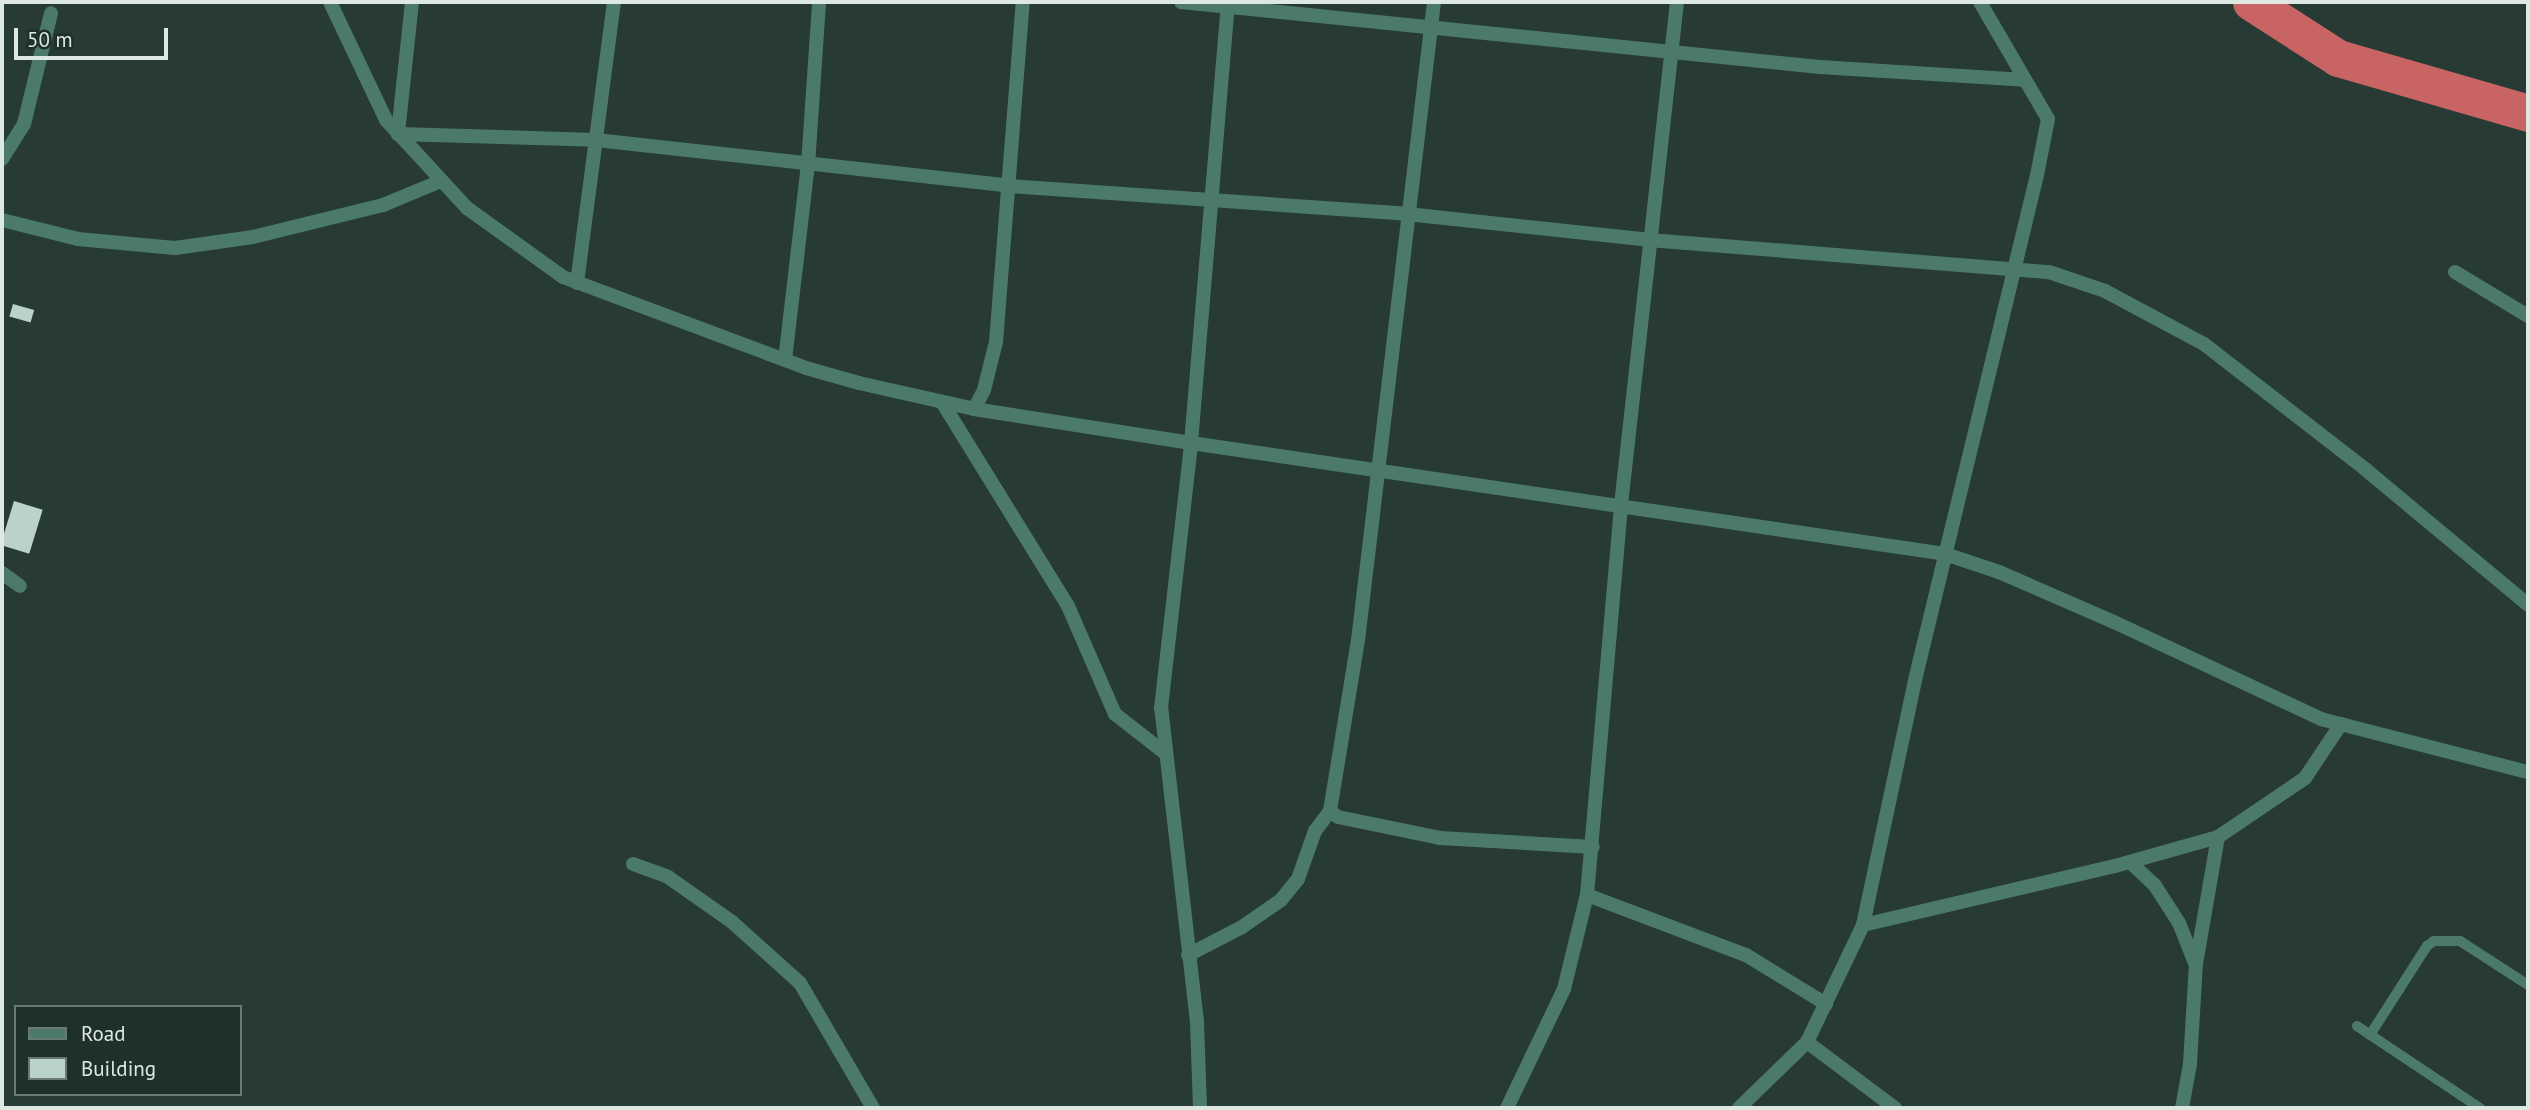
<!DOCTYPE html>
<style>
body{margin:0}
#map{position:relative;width:2530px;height:1110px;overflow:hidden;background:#273a33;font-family:"PT Sans",sans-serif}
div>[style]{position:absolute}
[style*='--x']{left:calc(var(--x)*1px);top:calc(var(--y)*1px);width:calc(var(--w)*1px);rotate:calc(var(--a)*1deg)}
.river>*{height:37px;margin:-18.5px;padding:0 18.5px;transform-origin:18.5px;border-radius:18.5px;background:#c86464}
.building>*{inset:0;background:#bbd2c8;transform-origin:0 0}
.service>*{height:10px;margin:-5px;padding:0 5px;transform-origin:5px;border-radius:5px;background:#4c7a69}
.minor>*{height:14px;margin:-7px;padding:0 7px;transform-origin:7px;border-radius:7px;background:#4c7a69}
.tertiary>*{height:14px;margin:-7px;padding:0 7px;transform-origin:7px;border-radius:7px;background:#4c7a69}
span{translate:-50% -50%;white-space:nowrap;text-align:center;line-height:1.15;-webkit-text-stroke:7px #1d3029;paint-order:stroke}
.frame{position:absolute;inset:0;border:4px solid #dde8e3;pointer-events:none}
.legend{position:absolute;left:14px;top:1005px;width:228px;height:91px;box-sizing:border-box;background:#1d3029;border:2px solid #6a7a73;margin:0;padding:9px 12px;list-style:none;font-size:21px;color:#dde8e3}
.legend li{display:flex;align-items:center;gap:14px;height:35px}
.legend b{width:35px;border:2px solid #6a7a73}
.scale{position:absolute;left:14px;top:28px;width:154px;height:32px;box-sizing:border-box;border:4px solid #dde8e3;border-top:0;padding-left:9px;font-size:21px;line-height:24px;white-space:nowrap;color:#dde8e3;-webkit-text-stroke:5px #1d3029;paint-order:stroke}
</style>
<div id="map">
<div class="river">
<i style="--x:2251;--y:2;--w:103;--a:32.8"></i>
<i style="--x:2338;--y:58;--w:198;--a:16.1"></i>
</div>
<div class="building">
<i style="left:13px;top:304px;width:22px;height:13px;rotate:16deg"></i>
<i style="left:14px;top:501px;width:30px;height:46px;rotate:17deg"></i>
</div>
<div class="service">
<i style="--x:2357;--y:1026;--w:148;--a:33.7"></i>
<i style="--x:2370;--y:1035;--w:106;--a:-57.4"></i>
<i style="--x:2427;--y:946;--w:9;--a:-36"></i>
<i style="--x:2434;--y:941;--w:26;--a:0"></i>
<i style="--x:2460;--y:941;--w:81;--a:32.9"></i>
</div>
<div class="minor">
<i style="--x:330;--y:2;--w:131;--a:64.6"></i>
<i style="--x:386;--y:120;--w:120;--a:47.4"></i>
<i style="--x:467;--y:208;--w:118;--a:35.7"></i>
<i style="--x:563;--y:277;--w:259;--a:20.5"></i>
<i style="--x:806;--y:368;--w:55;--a:15.8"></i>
<i style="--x:859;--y:383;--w:118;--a:12.7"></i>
<i style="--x:974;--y:409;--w:220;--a:8.9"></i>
<i style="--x:1191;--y:443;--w:443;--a:-85.2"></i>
<i style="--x:412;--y:2;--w:133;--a:96.1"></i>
<i style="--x:398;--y:134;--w:198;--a:1.7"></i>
<i style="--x:596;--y:140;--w:417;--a:6.3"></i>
<i style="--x:1010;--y:186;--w:398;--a:4"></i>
<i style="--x:1407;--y:214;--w:243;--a:6.1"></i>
<i style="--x:1649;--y:240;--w:401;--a:4.6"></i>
<i style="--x:2049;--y:272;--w:59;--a:18.7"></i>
<i style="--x:2105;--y:291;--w:112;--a:28.2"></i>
<i style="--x:2204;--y:344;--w:204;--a:37.8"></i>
<i style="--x:2365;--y:469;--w:212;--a:39.8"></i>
<i style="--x:1181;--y:2;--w:642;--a:5.81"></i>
<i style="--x:1820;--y:67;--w:205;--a:3.6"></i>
<i style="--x:1434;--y:2;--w:643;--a:96.79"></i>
<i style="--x:1358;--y:640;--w:173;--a:99.3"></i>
<i style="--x:1330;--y:811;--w:10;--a:37"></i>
<i style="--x:1338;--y:817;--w:104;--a:11.6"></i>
<i style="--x:1440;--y:838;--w:153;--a:3.4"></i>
<i style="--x:2;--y:159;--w:41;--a:-57.8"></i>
<i style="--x:24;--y:124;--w:114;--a:-76.3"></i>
<i style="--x:2;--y:220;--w:78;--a:14"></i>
<i style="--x:78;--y:239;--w:97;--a:5.3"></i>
<i style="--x:175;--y:248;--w:79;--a:-8"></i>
<i style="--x:253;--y:237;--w:134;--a:-13.8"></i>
<i style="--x:383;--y:205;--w:63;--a:-22.5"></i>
<i style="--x:2455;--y:272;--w:85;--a:31.1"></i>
<i style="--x:577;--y:283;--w:283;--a:-82.5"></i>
<i style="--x:785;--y:360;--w:196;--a:-83.3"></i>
<i style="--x:808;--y:165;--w:163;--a:-86.1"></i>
<i style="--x:942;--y:402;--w:240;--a:58.3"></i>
<i style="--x:1068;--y:606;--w:118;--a:66.5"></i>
<i style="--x:1115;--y:714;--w:63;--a:38"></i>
<i style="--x:974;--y:409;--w:21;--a:-62"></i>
<i style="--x:984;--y:390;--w:49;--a:-76"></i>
<i style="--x:996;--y:342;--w:341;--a:-85.5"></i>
<i style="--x:2;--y:573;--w:22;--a:36"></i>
<i style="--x:2130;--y:862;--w:33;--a:43"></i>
<i style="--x:2154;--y:884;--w:46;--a:57.3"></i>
<i style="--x:2179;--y:923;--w:43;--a:68.2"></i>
<i style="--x:633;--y:864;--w:37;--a:20"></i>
<i style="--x:668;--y:877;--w:78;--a:35.1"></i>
<i style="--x:732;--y:922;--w:91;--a:41.9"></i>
<i style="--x:800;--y:983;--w:145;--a:59.7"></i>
<i style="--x:1587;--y:895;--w:170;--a:20.7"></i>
<i style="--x:1746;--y:955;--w:94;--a:31.5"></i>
<i style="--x:1863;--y:925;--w:259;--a:-13.2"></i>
<i style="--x:2115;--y:866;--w:107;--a:-15.7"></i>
<i style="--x:2218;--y:837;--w:105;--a:-34.1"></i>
<i style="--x:2305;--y:778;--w:65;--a:-56.3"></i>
<i style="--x:1188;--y:955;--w:61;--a:-27.4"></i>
<i style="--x:1242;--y:927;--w:47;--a:-34.7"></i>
<i style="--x:1281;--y:900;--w:27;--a:-51"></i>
<i style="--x:1298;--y:879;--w:51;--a:-70.5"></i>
<i style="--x:1315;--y:831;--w:25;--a:-53"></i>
<i style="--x:1807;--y:1042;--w:110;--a:36.9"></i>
<i style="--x:1507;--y:1108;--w:132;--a:-64.4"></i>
<i style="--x:1564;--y:989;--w:97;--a:-76.3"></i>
<i style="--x:1587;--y:895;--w:391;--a:-85"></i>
<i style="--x:1621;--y:505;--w:506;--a:-83.65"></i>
<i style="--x:1739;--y:1108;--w:95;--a:-44.1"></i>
<i style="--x:1807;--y:1042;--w:130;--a:-64.4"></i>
<i style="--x:1863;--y:925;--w:250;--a:-78"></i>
<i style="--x:1915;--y:680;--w:520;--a:-76.42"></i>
<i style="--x:2037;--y:175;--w:57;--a:-78.9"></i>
<i style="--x:2048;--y:119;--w:135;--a:-120.2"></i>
<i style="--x:2182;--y:1108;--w:45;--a:-79.7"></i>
<i style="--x:2190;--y:1064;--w:100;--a:-86.6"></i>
<i style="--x:2196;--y:964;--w:129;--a:-80.2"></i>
</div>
<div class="tertiary">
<i style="--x:1200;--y:1108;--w:86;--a:-92"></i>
<i style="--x:1197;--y:1022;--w:316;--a:-96.5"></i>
<i style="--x:1161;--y:708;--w:267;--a:-83.5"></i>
<i style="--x:1191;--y:443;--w:762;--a:8.37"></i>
<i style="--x:1945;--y:554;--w:57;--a:18.4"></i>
<i style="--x:1999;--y:572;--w:125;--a:23.5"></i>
<i style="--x:2114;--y:622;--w:229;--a:25.1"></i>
<i style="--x:2321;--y:719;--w:214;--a:14.4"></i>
</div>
<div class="frame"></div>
<ul class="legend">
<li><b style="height:9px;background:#4c7a69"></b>Road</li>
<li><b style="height:19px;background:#bbd2c8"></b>Building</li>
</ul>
<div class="scale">50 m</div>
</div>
